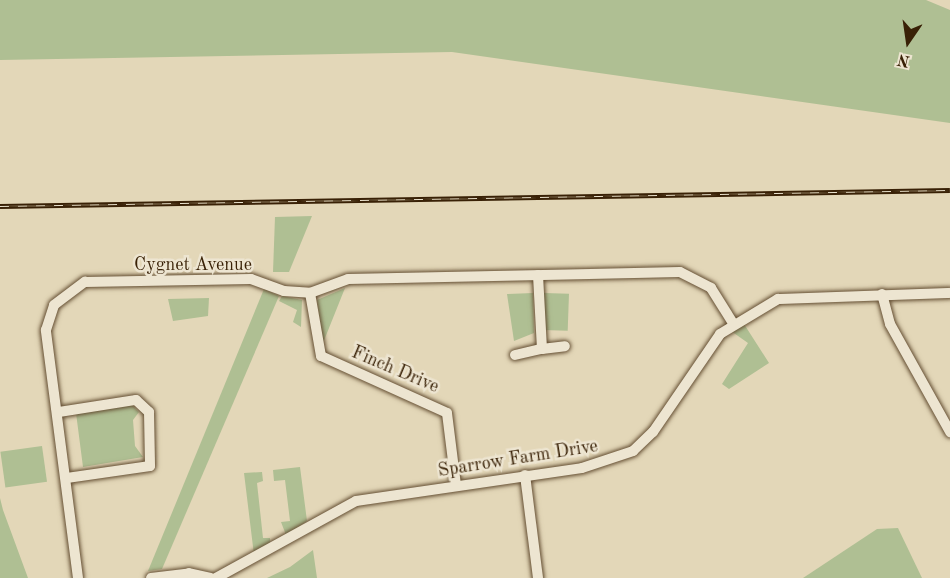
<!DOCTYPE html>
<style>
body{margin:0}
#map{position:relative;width:950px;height:578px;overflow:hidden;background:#e3d7b8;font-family:"Old Standard TT",serif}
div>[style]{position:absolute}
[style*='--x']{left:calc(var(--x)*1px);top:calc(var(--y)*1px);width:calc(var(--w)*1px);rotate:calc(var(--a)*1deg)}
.green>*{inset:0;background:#afbf93;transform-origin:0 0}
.roads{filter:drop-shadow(0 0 2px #644e32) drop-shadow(0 0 2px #644e32)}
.street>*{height:10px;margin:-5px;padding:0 5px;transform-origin:5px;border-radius:5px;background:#ede5d1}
.rail>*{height:5px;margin-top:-2.5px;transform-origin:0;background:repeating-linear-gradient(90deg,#ede5d1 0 9px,#392106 0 18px);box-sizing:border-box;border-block:2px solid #392106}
span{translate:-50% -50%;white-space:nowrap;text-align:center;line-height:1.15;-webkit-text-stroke:5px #ede5d1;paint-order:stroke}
.street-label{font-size:18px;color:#392106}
.north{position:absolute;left:878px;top:12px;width:60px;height:60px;-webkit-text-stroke:4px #ede5d1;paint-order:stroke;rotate:193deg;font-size:16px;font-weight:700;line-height:24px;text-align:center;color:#392106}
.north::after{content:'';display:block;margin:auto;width:21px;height:27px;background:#392106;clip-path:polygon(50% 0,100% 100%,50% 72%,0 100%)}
</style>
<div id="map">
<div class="green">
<i style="clip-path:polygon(0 0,926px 0,950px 10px,950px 123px,452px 52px,0 60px)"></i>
<i style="clip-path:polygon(312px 216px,289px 272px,273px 272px,275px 217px)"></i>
<i style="clip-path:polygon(345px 288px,323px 343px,317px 300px)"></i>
<i style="clip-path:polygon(264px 289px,279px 296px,162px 569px,148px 571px)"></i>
<i style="clip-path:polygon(533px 293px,534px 333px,514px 341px,507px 294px)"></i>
<i style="left:544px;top:293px;width:25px;height:37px;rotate:2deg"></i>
<i style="clip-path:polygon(282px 296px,302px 300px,301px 327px,293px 322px,297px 310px,279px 301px)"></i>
<i style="clip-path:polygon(209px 298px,208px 316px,173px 321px,168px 299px)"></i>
<i style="clip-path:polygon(744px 324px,769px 363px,729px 389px,722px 384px,748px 343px,731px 331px)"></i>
<i style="clip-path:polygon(132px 405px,139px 412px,133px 420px,135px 446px,143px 457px,83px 467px,76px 413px)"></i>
<i style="left:42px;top:446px;width:36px;height:42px;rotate:82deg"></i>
<i style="clip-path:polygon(300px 467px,307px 521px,286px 535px,281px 522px,290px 521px,285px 480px,274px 481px,273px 470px)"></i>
<i style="clip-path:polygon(262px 472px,263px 481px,257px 483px,263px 538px,270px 538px,270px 546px,254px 555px,244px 473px)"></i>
<i style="clip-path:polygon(0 498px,3px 510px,28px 578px,0 578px)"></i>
<i style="clip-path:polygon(898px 528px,922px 578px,803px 578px,877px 529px)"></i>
<i style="clip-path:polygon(313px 550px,317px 578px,267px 578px,290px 567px)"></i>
</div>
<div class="roads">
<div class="street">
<i style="--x:310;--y:293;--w:64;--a:80.1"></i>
<i style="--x:321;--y:356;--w:138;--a:24.3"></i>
<i style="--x:447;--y:413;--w:73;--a:82.9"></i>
<i style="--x:882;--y:294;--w:31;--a:75"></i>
<i style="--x:890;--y:324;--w:124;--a:60.9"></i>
<i style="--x:542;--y:349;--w:23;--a:-7"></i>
<i style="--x:515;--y:355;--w:28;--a:-13"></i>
<i style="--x:542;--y:349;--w:74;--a:-93.1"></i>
<i style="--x:59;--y:412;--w:78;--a:-8.9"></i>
<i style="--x:136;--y:400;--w:18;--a:43"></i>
<i style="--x:149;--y:412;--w:54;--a:88.9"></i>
<i style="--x:150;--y:466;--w:84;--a:171.8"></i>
<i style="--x:525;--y:475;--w:104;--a:82.8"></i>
<i style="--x:78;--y:578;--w:250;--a:-97.4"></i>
<i style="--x:46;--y:330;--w:26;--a:-72"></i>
<i style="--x:54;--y:305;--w:39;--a:-37"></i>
<i style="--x:85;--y:282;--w:166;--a:-1"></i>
<i style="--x:251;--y:279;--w:35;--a:20"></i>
<i style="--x:284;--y:291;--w:26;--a:4"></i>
<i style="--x:310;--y:293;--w:40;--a:-20.2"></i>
<i style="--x:348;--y:279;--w:332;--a:-1.2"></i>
<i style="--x:680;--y:272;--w:35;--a:27"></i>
<i style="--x:711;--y:288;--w:40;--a:58"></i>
<i style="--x:151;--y:578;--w:38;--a:-7"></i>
<i style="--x:189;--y:573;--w:22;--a:13"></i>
<i style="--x:216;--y:578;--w:160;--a:-28.8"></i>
<i style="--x:356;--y:501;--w:228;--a:-8.3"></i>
<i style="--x:582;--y:468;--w:54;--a:-18.4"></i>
<i style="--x:633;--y:451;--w:28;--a:-44"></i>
<i style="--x:653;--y:432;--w:119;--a:-55.6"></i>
<i style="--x:720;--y:334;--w:68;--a:-31.1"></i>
<i style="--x:778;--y:299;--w:172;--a:-2"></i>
</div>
</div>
<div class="rail">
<i style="--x:0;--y:206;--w:950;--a:-0.96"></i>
</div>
<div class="street-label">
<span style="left:193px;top:265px">Cygnet Avenue</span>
<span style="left:395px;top:370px;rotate:23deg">Finch Drive</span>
<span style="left:518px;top:459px;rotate:-9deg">Sparrow Farm Drive</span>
</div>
<div class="north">N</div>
</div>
